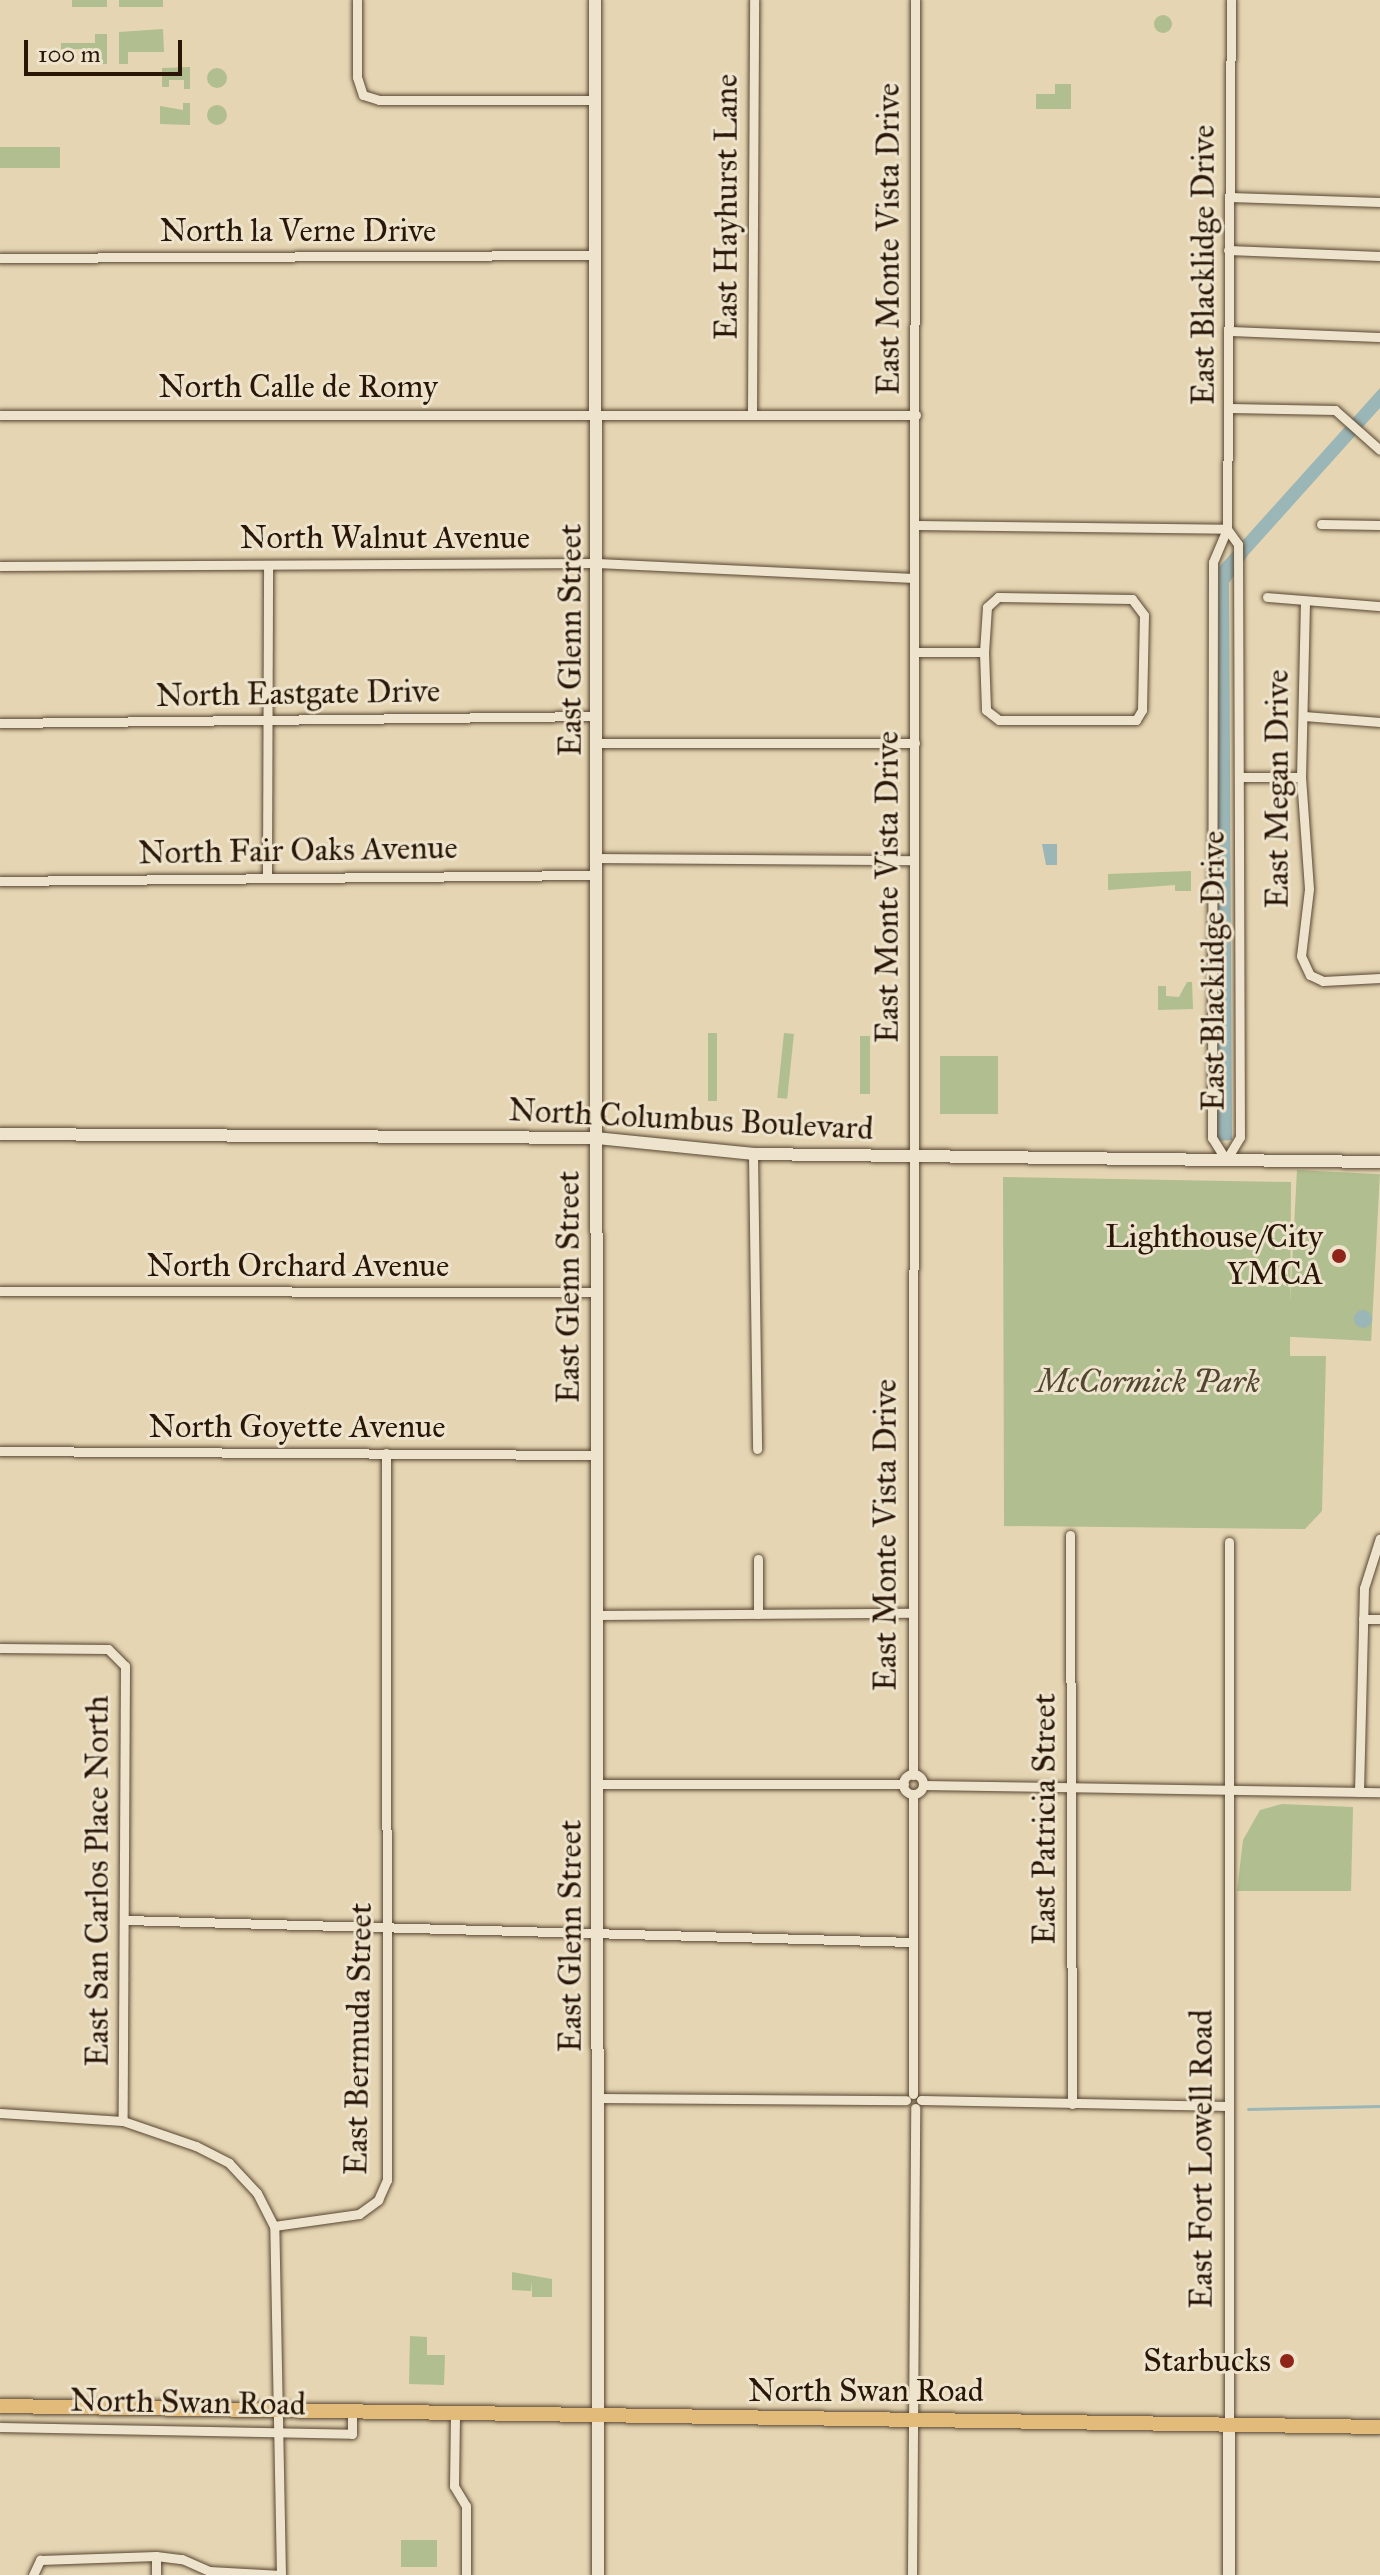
<!DOCTYPE html>
<style>
body{margin:0}
#map{position:relative;width:1380px;height:2575px;overflow:hidden;background:#e5d5b2;font-family:"IM FELL Great Primer",serif}
div>[style]{position:absolute}
[style*='--x']{left:calc(var(--x)*1px);top:calc(var(--y)*1px);width:calc(var(--w)*1px);rotate:calc(var(--a)*1deg)}
.green>*{inset:0;background:#b1be8f;transform-origin:0 0}
.round{border-radius:50%}
.water>*{inset:0;background:#9bb6b7}
.stream>*{height:3px;margin:-1.5px;padding:0 1.5px;transform-origin:1.5px;border-radius:1.5px;background:#9bb6b7}
.roads{filter:drop-shadow(0 0 2px #584632) drop-shadow(0 0 2px #584632)}
.street>*{height:9px;margin:-4.5px;padding:0 4.5px;transform-origin:4.5px;border-radius:4.5px;background:#eee4cd}
.street>.ring{margin:-4.5px;padding:0;box-sizing:content-box;background:none;border:9px solid #eee4cd;border-radius:50%}
.secondary>*{height:12px;margin:-6px;padding:0 6px;transform-origin:6px;border-radius:6px;background:#eee4cd}
.primary>*{height:14px;margin:-7px;padding:0 7px;transform-origin:7px;border-radius:7px;background:#e2ba79}
.dots>*{width:22px;height:22px;translate:-50% -50%;box-sizing:border-box;border:4px solid #eee4cd;border-radius:50%}
span{translate:-50% -50%;white-space:nowrap;text-align:center;line-height:1.15;-webkit-text-stroke:6px #eee4cd;paint-order:stroke}
.street-label{font-size:32px;color:#291607}
.poi-label{font-size:32px;color:#291607}
.right{translate:-100% -50%;text-align:right}
.park-label{font-size:32px;color:#524830;font-style:italic}
.scale{position:absolute;left:24px;top:40px;width:158px;height:36px;box-sizing:border-box;border:4px solid #291607;border-top:0;padding-left:10px;font-size:24px;line-height:28px;white-space:nowrap;color:#291607;-webkit-text-stroke:6px #eee4cd;paint-order:stroke}
</style>
<div id="map">
<div class="green">
<i style="left:72px;top:0;width:35px;height:7px"></i>
<i style="left:119px;top:0;width:44px;height:7px"></i>
<i class="round" style="left:1154px;top:15px;width:18px;height:18px"></i>
<i style="clip-path:polygon(163px 29px,164px 52px,128px 52px,128px 64px,119px 64px,119px 32px)"></i>
<i style="clip-path:polygon(95px 34px,107px 34px,107px 64px,99px 64px,99px 49px,61px 49px,61px 43px,95px 43px)"></i>
<i style="clip-path:polygon(190px 67px,190px 89px,184px 89px,184px 80px,169px 80px,169px 87px,162px 87px,162px 68px)"></i>
<i class="round" style="left:207px;top:68px;width:20px;height:20px"></i>
<i style="clip-path:polygon(1055px 84px,1071px 84px,1071px 109px,1036px 109px,1036px 94px,1055px 94px)"></i>
<i style="clip-path:polygon(183px 103px,190px 103px,190px 125px,160px 124px,160px 106px,183px 110px)"></i>
<i class="round" style="left:207px;top:105px;width:20px;height:20px"></i>
<i style="left:0;top:147px;width:60px;height:21px"></i>
<i style="clip-path:polygon(1191px 871px,1191px 891px,1175px 891px,1175px 885px,1108px 890px,1108px 874px)"></i>
<i style="clip-path:polygon(1187px 982px,1192px 982px,1193px 1009px,1158px 1010px,1158px 986px,1166px 986px,1166px 996px,1179px 997px)"></i>
<i style="left:708px;top:1033px;width:9px;height:68px"></i>
<i style="left:784px;top:1033px;width:10px;height:65px;rotate:6deg"></i>
<i style="left:860px;top:1036px;width:10px;height:58px"></i>
<i style="left:940px;top:1056px;width:58px;height:58px"></i>
<i style="left:1297px;top:1170px;width:83px;height:167px;rotate:3deg"></i>
<i style="clip-path:polygon(1003px 1177px,1291px 1182px,1290px 1356px,1326px 1356px,1322px 1511px,1305px 1529px,1004px 1526px)"></i>
<i style="clip-path:polygon(1282px 1804px,1353px 1807px,1351px 1891px,1237px 1891px,1243px 1840px,1260px 1810px)"></i>
<i style="clip-path:polygon(512px 2272px,552px 2279px,552px 2297px,532px 2297px,532px 2282px,531px 2291px,512px 2290px)"></i>
<i style="clip-path:polygon(410px 2336px,427px 2337px,427px 2355px,445px 2355px,444px 2385px,409px 2384px)"></i>
<i style="left:401px;top:2540px;width:36px;height:27px"></i>
</div>
<div class="water">
<i style="clip-path:polygon(1380px 388px,1380px 408px,1248px 555px,1229px 583px,1232px 1140px,1217px 1141px,1219px 567px)"></i>
<i style="clip-path:polygon(1042px 844px,1057px 844px,1057px 865px,1046px 865px)"></i>
<i class="round" style="left:1354px;top:1310px;width:18px;height:18px"></i>
</div>
<div class="stream">
<i style="--x:1248;--y:2109;--w:132;--a:-1.3"></i>
</div>
<div class="roads">
<div class="street">
<i style="--x:357;--y:0;--w:77;--a:90"></i>
<i style="--x:357;--y:77;--w:19;--a:72"></i>
<i style="--x:363;--y:95;--w:17;--a:17"></i>
<i style="--x:379;--y:100;--w:217;--a:0"></i>
<i style="--x:1230;--y:197;--w:150;--a:1.9"></i>
<i style="--x:1228;--y:250;--w:152;--a:2.3"></i>
<i style="--x:0;--y:258;--w:596;--a:-0.29"></i>
<i style="--x:1229;--y:331;--w:151;--a:2.3"></i>
<i style="--x:1230;--y:408;--w:105;--a:1.1"></i>
<i style="--x:1335;--y:410;--w:60;--a:41.6"></i>
<i style="--x:752;--y:414;--w:414;--a:-89.7"></i>
<i style="--x:0;--y:415;--w:916;--a:0"></i>
<i style="--x:1321;--y:524;--w:59;--a:1"></i>
<i style="--x:916;--y:525;--w:311;--a:0.7"></i>
<i style="--x:1227;--y:529;--w:19;--a:54"></i>
<i style="--x:1238;--y:544;--w:593;--a:89.81"></i>
<i style="--x:1240;--y:1137;--w:27;--a:121"></i>
<i style="--x:1226;--y:1160;--w:26;--a:-122"></i>
<i style="--x:1212;--y:1138;--w:576;--a:-89.9"></i>
<i style="--x:1213;--y:562;--w:36;--a:-67"></i>
<i style="--x:1227;--y:529;--w:529;--a:-89.57"></i>
<i style="--x:0;--y:566;--w:597;--a:-0.29"></i>
<i style="--x:597;--y:563;--w:317;--a:2.7"></i>
<i style="--x:1267;--y:597;--w:113;--a:4.6"></i>
<i style="--x:1305;--y:602;--w:175;--a:91.3"></i>
<i style="--x:1301;--y:777;--w:112;--a:85.9"></i>
<i style="--x:1309;--y:889;--w:67;--a:96.8"></i>
<i style="--x:1301;--y:956;--w:21;--a:65"></i>
<i style="--x:1310;--y:975;--w:14;--a:25"></i>
<i style="--x:1323;--y:981;--w:57;--a:-3"></i>
<i style="--x:915;--y:652;--w:69;--a:0"></i>
<i style="--x:984;--y:652;--w:58;--a:88"></i>
<i style="--x:986;--y:710;--w:16;--a:38"></i>
<i style="--x:999;--y:720;--w:137;--a:0"></i>
<i style="--x:1136;--y:720;--w:12;--a:-59"></i>
<i style="--x:1142;--y:710;--w:95;--a:-88.8"></i>
<i style="--x:1144;--y:615;--w:20;--a:-127"></i>
<i style="--x:1132;--y:599;--w:134;--a:-179.1"></i>
<i style="--x:998;--y:597;--w:15;--a:138"></i>
<i style="--x:987;--y:607;--w:45;--a:93.8"></i>
<i style="--x:1304;--y:716;--w:76;--a:4.5"></i>
<i style="--x:0;--y:723;--w:597;--a:-0.67"></i>
<i style="--x:597;--y:743;--w:318;--a:0"></i>
<i style="--x:1240;--y:777;--w:61;--a:0"></i>
<i style="--x:596;--y:858;--w:318;--a:0.4"></i>
<i style="--x:267;--y:876;--w:311;--a:-89.8"></i>
<i style="--x:0;--y:881;--w:596;--a:-0.58"></i>
<i style="--x:753;--y:1154;--w:295;--a:89.2"></i>
<i style="--x:0;--y:1291;--w:595;--a:0.1"></i>
<i style="--x:0;--y:1451;--w:594;--a:0.39"></i>
<i style="--x:1070;--y:1535;--w:569;--a:89.8"></i>
<i style="--x:1229;--y:1542;--w:883;--a:90"></i>
<i style="--x:758;--y:1559;--w:55;--a:90"></i>
<i style="--x:596;--y:1615;--w:316;--a:-0.4"></i>
<i style="--x:1363;--y:1619;--w:17;--a:0"></i>
<i style="--x:0;--y:1648;--w:108;--a:0.5"></i>
<i style="--x:108;--y:1649;--w:24;--a:45"></i>
<i style="--x:125;--y:1666;--w:455;--a:90.3"></i>
<i class="ring" style="left:903px;top:1774px;width:11px;height:11px"></i>
<i style="--x:913;--y:1775;--w:1775;--a:-89.94"></i>
<i style="--x:597;--y:1784;--w:307;--a:0"></i>
<i style="--x:923;--y:1785;--w:457;--a:0.9"></i>
<i style="--x:1359;--y:1792;--w:204;--a:-88.6"></i>
<i style="--x:1364;--y:1588;--w:52;--a:-72.3"></i>
<i style="--x:125;--y:1920;--w:787;--a:1.6"></i>
<i style="--x:913;--y:2094;--w:300;--a:-90"></i>
<i style="--x:598;--y:2098;--w:308;--a:0.4"></i>
<i style="--x:921;--y:2100;--w:307;--a:1.1"></i>
<i style="--x:0;--y:2113;--w:123;--a:3.7"></i>
<i style="--x:123;--y:2121;--w:77;--a:18.9"></i>
<i style="--x:196;--y:2146;--w:37;--a:27"></i>
<i style="--x:229;--y:2163;--w:41;--a:47"></i>
<i style="--x:257;--y:2193;--w:37;--a:63"></i>
<i style="--x:274;--y:2226;--w:86;--a:-8"></i>
<i style="--x:359;--y:2214;--w:24;--a:-36"></i>
<i style="--x:378;--y:2200;--w:22;--a:-66"></i>
<i style="--x:387;--y:2180;--w:727;--a:-90.08"></i>
<i style="--x:455;--y:2415;--w:71;--a:90.8"></i>
<i style="--x:454;--y:2486;--w:23;--a:59"></i>
<i style="--x:466;--y:2506;--w:69;--a:90"></i>
<i style="--x:0;--y:2427;--w:352;--a:1.1"></i>
<i style="--x:352;--y:2434;--w:22;--a:-90"></i>
<i style="--x:156;--y:2556;--w:19;--a:90"></i>
<i style="--x:40;--y:2560;--w:116;--a:-2"></i>
<i style="--x:156;--y:2556;--w:26;--a:7"></i>
<i style="--x:182;--y:2559;--w:30;--a:24"></i>
<i style="--x:209;--y:2571;--w:72;--a:3.2"></i>
<i style="--x:281;--y:2575;--w:349;--a:-91.1"></i>
<i style="--x:33;--y:2575;--w:17;--a:-65"></i>
<i style="--x:912;--y:2575;--w:467;--a:-89.6"></i>
</div>
<div class="secondary">
<i style="--x:595;--y:0;--w:2575;--a:89.93"></i>
<i style="--x:0;--y:1134;--w:596;--a:0.38"></i>
<i style="--x:596;--y:1138;--w:158;--a:5.8"></i>
<i style="--x:753;--y:1154;--w:627;--a:0.73"></i>
<i style="--x:1229;--y:2425;--w:150;--a:90"></i>
</div>
<div class="primary">
<i style="--x:0;--y:2406;--w:1380;--a:0.87"></i>
</div>
</div>
<div class="dots">
<i style="left:1339px;top:1256px;background:#8f2418"></i>
<i style="left:1287px;top:2361px;background:#8f2418"></i>
</div>
<div class="street-label">
<span style="left:727px;top:207px;rotate:-90deg">East Hayhurst Lane</span>
<span style="left:298px;top:231px">North la Verne Drive</span>
<span style="left:889px;top:239px;rotate:-90deg">East Monte Vista Drive</span>
<span style="left:1204px;top:265px;rotate:-90deg">East Blacklidge Drive</span>
<span style="left:298px;top:387px">North Calle de Romy</span>
<span style="left:385px;top:538px">North Walnut Avenue</span>
<span style="left:571px;top:640px;rotate:-90deg">East Glenn Street</span>
<span style="left:298px;top:694px;rotate:-1deg">North Eastgate Drive</span>
<span style="left:1278px;top:789px;rotate:-90deg">East Megan Drive</span>
<span style="left:298px;top:851px;rotate:-1deg">North Fair Oaks Avenue</span>
<span style="left:888px;top:887px;rotate:-90deg">East Monte Vista Drive</span>
<span style="left:1214px;top:971px;rotate:-90deg">East Blacklidge Drive</span>
<span style="left:691px;top:1120px;rotate:3deg">North Columbus Boulevard</span>
<span style="left:298px;top:1266px">North Orchard Avenue</span>
<span style="left:569px;top:1287px;rotate:-90deg">East Glenn Street</span>
<span style="left:297px;top:1427px">North Goyette Avenue</span>
<span style="left:886px;top:1535px;rotate:-90deg">East Monte Vista Drive</span>
<span style="left:1045px;top:1819px;rotate:-90deg">East Patricia Street</span>
<span style="left:98px;top:1881px;rotate:-90deg">East San Carlos Place North</span>
<span style="left:571px;top:1936px;rotate:-90deg">East Glenn Street</span>
<span style="left:359px;top:2039px;rotate:-89deg">East Bermuda Street</span>
<span style="left:1202px;top:2159px;rotate:-90deg">East Fort Lowell Road</span>
<span style="left:866px;top:2391px">North Swan Road</span>
<span style="left:188px;top:2403px;rotate:1deg">North Swan Road</span>
</div>
<div class="poi-label">
<span class="right" style="left:1323px;top:1256px">Lighthouse/City<br>YMCA</span>
<span class="right" style="left:1271px;top:2361px">Starbucks</span>
</div>
<div class="park-label">
<span style="left:1148px;top:1382px">McCormick Park</span>
</div>
<div class="scale">100 m</div>
</div>
